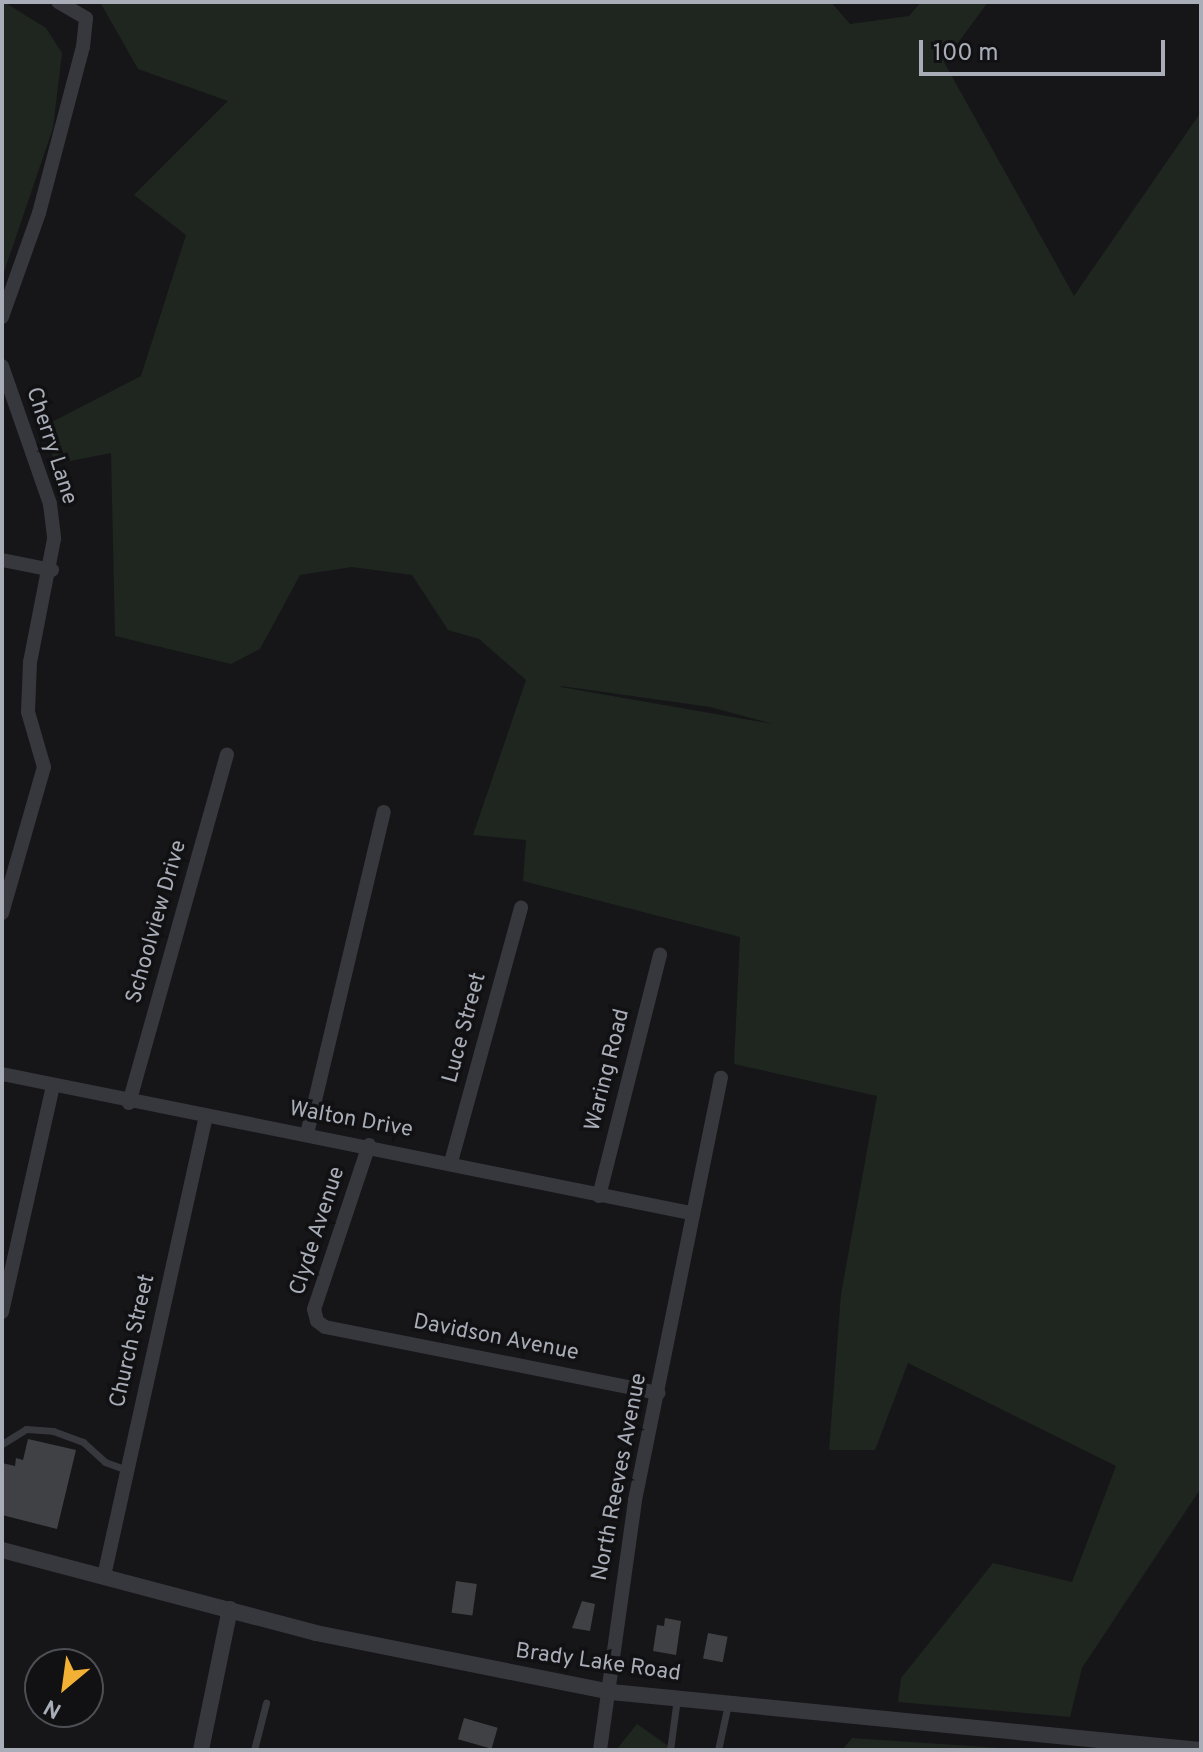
<!DOCTYPE html>
<style>
body{margin:0}
#map{position:relative;width:1203px;height:1752px;overflow:hidden;background:#161618;font-family:Overpass,sans-serif}
div>[style]{position:absolute}
[style*='--x']{left:calc(var(--x)*1px);top:calc(var(--y)*1px);width:calc(var(--w)*1px);rotate:calc(var(--a)*1deg)}
.green>*{inset:0;background:#1e261f}
.building>*{inset:0;background:#404145;transform-origin:0 0}
.service>*{height:7px;margin:-3.5px;padding:0 3.5px;transform-origin:3.5px;border-radius:3.5px;background:#37383d}
.minor>*{height:14px;margin:-7px;padding:0 7px;transform-origin:7px;border-radius:7px;background:#37383d}
.tertiary>*{height:16px;margin:-8px;padding:0 8px;transform-origin:8px;border-radius:8px;background:#37383d}
span{translate:-50% -50%;white-space:nowrap;text-align:center;line-height:1.15;-webkit-text-stroke:7px #111113;paint-order:stroke}
.street-label{font-size:22px;color:#a8adb8}
.frame{position:absolute;inset:0;border:4px solid #a8adb8;pointer-events:none}
.north{position:absolute;left:24px;top:1648px;width:80px;height:80px;box-sizing:border-box;background:#111113;border:2px solid #4d4f55;border-radius:50%;rotate:209deg;font-size:22px;font-weight:700;line-height:32px;text-align:center;color:#a8adb8}
.north::after{content:'';display:block;margin:auto;width:28px;height:36px;background:#f2b134;clip-path:polygon(50% 0,100% 100%,50% 72%,0 100%)}
.scale{position:absolute;left:919px;top:40px;width:246px;height:36px;box-sizing:border-box;border:4px solid #a8adb8;border-top:0;padding-left:10px;font-size:24px;line-height:28px;white-space:nowrap;color:#a8adb8;-webkit-text-stroke:6px #111113;paint-order:stroke}
</style>
<div id="map">
<div class="green">
<i style="clip-path:polygon(4px 2px,46px 28px,62px 53px,53px 128px,2px 278px)"></i>
<i style="clip-path:polygon(evenodd,100px 2px,831px 2px,850px 24px,909px 16px,921px 2px,988px 2px,944px 62px,1074px 296px,1201px 112px,1201px 1488px,1082px 1668px,1070px 1717px,898px 1702px,901px 1678px,993px 1563px,1072px 1582px,1116px 1466px,908px 1363px,875px 1450px,829px 1450px,841px 1294px,877px 1096px,734px 1064px,740px 937px,523px 881px,526px 840px,473px 835px,526px 680px,479px 639px,448px 630px,412px 575px,352px 567px,300px 575px,260px 649px,231px 664px,115px 636px,111px 453px,55px 464px,44px 426px,141px 376px,186px 235px,134px 195px,228px 101px,138px 69px,100px 2px,561px 686px,710px 707px,773px 724px,561px 687px,561px 686px)"></i>
<i style="clip-path:polygon(637px 1724px,674px 1750px,616px 1750px)"></i>
<i style="clip-path:polygon(852px 1738px,1001px 1748px,1015px 1750px,842px 1750px)"></i>
</div>
<div class="building">
<i style="clip-path:polygon(28px 1439px,76px 1450px,57px 1529px,2px 1515px,2px 1463px,15px 1466px,16px 1458px,23px 1460px)"></i>
<i style="left:456px;top:1581px;width:21px;height:32px;rotate:8deg"></i>
<i style="clip-path:polygon(582px 1601px,595px 1604px,590px 1631px,572px 1628px)"></i>
<i style="clip-path:polygon(665px 1618px,681px 1621px,676px 1655px,653px 1651px,657px 1625px,664px 1626px)"></i>
<i style="left:708px;top:1633px;width:20px;height:26px;rotate:11deg"></i>
<i style="left:464px;top:1718px;width:35px;height:22px;rotate:16deg"></i>
</div>
<div class="service">
<i style="--x:2;--y:1444;--w:28;--a:-32"></i>
<i style="--x:26;--y:1429;--w:27;--a:4"></i>
<i style="--x:53;--y:1431;--w:32;--a:20"></i>
<i style="--x:83;--y:1442;--w:30;--a:42"></i>
<i style="--x:105;--y:1462;--w:23;--a:20"></i>
<i style="--x:254;--y:1750;--w:49;--a:-75.7"></i>
<i style="--x:670;--y:1750;--w:52;--a:-82.3"></i>
<i style="--x:718;--y:1750;--w:47;--a:-77.7"></i>
</div>
<div class="minor">
<i style="--x:2;--y:317;--w:110;--a:-70.4"></i>
<i style="--x:39;--y:213;--w:172;--a:-75.2"></i>
<i style="--x:83;--y:47;--w:29;--a:-84"></i>
<i style="--x:86;--y:18;--w:32;--a:-150"></i>
<i style="--x:2;--y:366;--w:146;--a:70.8"></i>
<i style="--x:50;--y:504;--w:35;--a:83"></i>
<i style="--x:54;--y:539;--w:125;--a:101"></i>
<i style="--x:30;--y:662;--w:50;--a:92.3"></i>
<i style="--x:28;--y:712;--w:57;--a:73.8"></i>
<i style="--x:44;--y:767;--w:152;--a:106"></i>
<i style="--x:2;--y:560;--w:51;--a:11.3"></i>
<i style="--x:2;--y:1074;--w:703;--a:11.41"></i>
<i style="--x:129;--y:1103;--w:362;--a:-74.3"></i>
<i style="--x:307;--y:1134;--w:331;--a:-76.6"></i>
<i style="--x:369;--y:1145;--w:173;--a:108.5"></i>
<i style="--x:314;--y:1309;--w:12;--a:76"></i>
<i style="--x:317;--y:1321;--w:10;--a:37"></i>
<i style="--x:325;--y:1327;--w:340;--a:11.2"></i>
<i style="--x:451;--y:1162;--w:264;--a:-74.6"></i>
<i style="--x:599;--y:1196;--w:249;--a:-75.8"></i>
<i style="--x:2;--y:1312;--w:232;--a:-77.3"></i>
<i style="--x:104;--y:1576;--w:470;--a:-77.5"></i>
<i style="--x:600;--y:1750;--w:252;--a:-82"></i>
<i style="--x:635;--y:1500;--w:431;--a:-78.5"></i>
</div>
<div class="tertiary">
<i style="--x:2;--y:1550;--w:325;--a:14.8"></i>
<i style="--x:316;--y:1633;--w:301;--a:11.3"></i>
<i style="--x:611;--y:1692;--w:592;--a:5.62"></i>
<i style="--x:201;--y:1750;--w:144;--a:-78.4"></i>
</div>
<div class="street-label">
<span style="left:51px;top:446px;rotate:72deg">Cherry Lane</span>
<span style="left:157px;top:922px;rotate:-74deg">Schoolview Drive</span>
<span style="left:465px;top:1028px;rotate:-75deg">Luce Street</span>
<span style="left:608px;top:1070px;rotate:-76deg">Waring Road</span>
<span style="left:351px;top:1120px;rotate:10deg">Walton Drive</span>
<span style="left:318px;top:1231px;rotate:-72deg">Clyde Avenue</span>
<span style="left:496px;top:1338px;rotate:11deg">Davidson Avenue</span>
<span style="left:133px;top:1341px;rotate:-77deg">Church Street</span>
<span style="left:620px;top:1477px;rotate:-79deg">North Reeves Avenue</span>
<span style="left:598px;top:1663px;rotate:8deg">Brady Lake Road</span>
</div>
<div class="frame"></div>
<div class="north">N</div>
<div class="scale">100 m</div>
</div>
